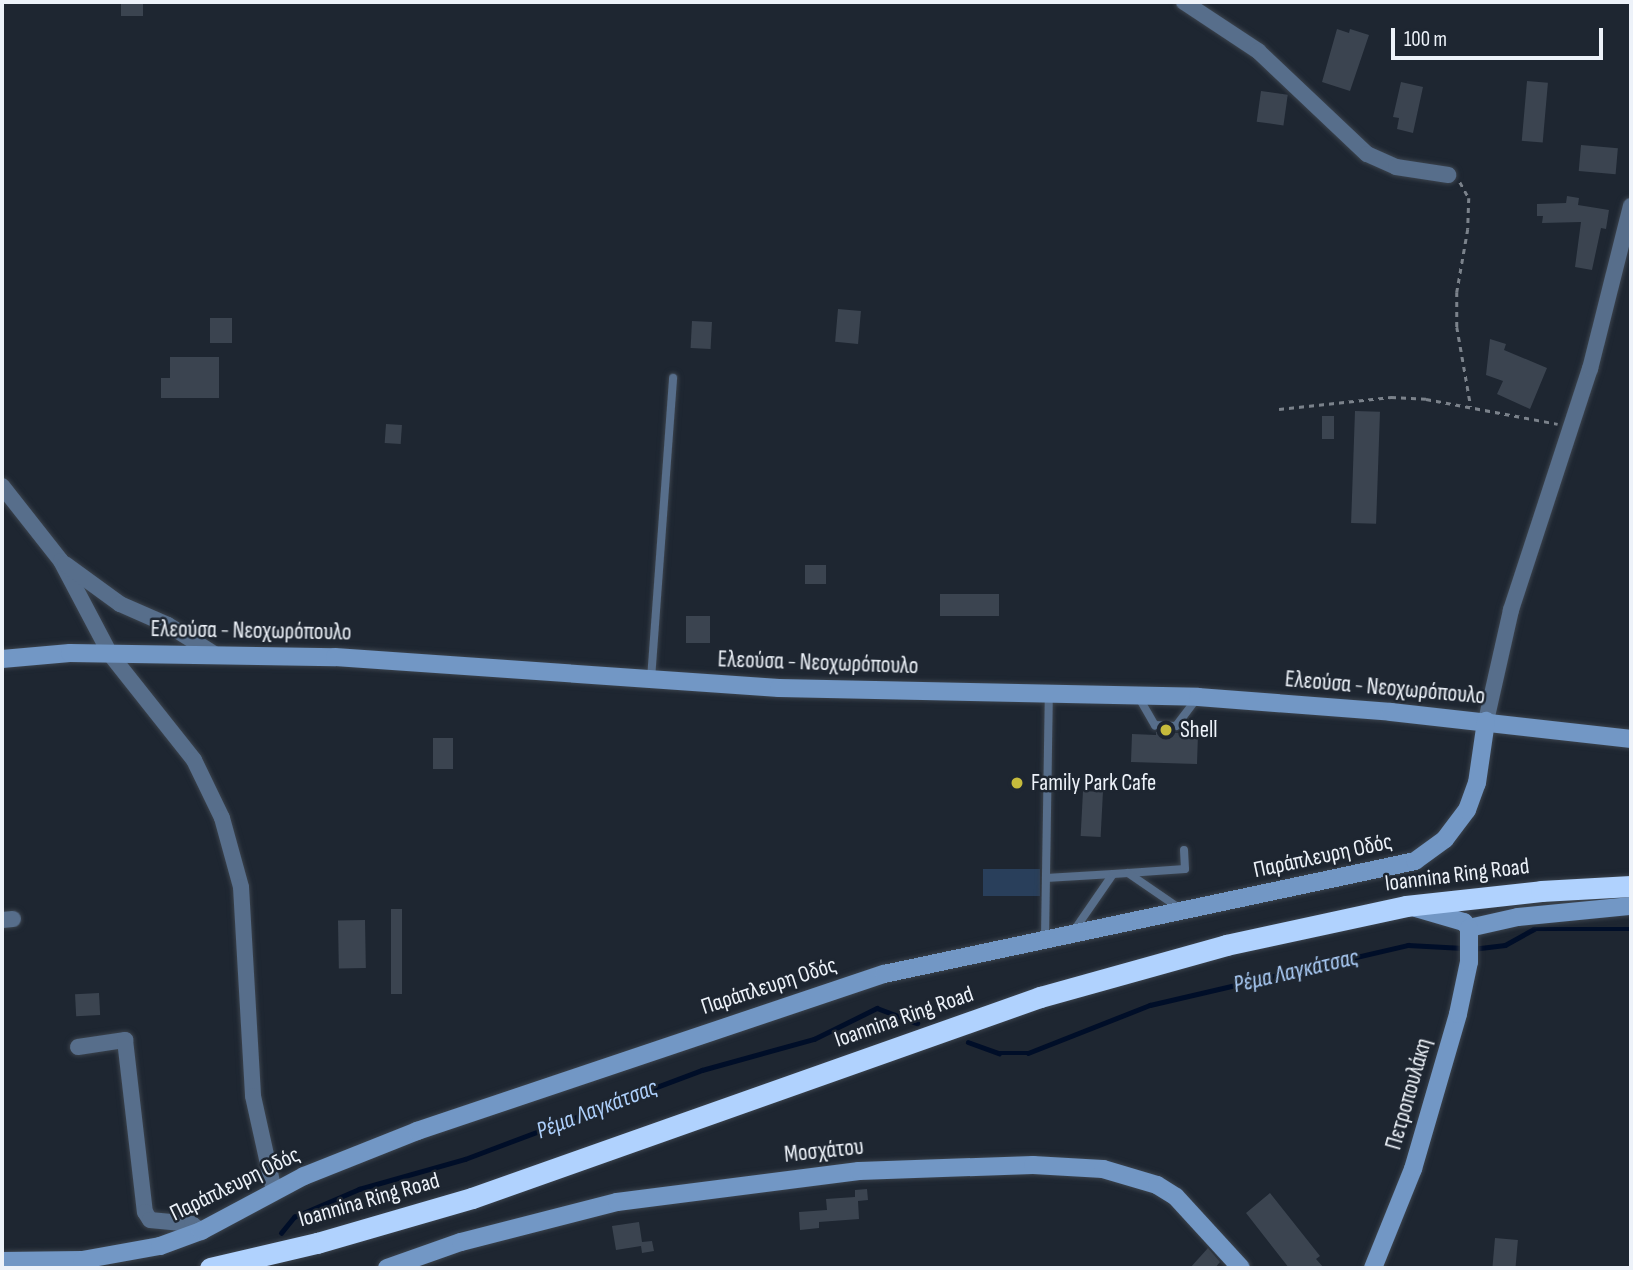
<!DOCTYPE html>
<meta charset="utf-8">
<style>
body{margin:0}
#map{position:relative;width:1633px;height:1270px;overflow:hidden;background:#1e2631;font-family:"Sofia Sans Condensed",sans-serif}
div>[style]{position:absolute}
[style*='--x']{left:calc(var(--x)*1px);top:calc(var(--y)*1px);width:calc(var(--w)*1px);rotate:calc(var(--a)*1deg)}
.green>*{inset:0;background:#293f5b;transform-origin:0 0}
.stream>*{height:4.5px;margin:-2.25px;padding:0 2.25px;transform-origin:2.25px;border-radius:2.25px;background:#000e28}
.building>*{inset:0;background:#3b4450;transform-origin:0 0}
.path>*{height:2.5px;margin-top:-1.25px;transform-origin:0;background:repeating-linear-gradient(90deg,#7b828b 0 5px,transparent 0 10px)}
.roads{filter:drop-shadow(0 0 2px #3b434d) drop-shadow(0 0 2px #3b434d)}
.lane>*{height:8px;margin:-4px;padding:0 4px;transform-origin:4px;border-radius:4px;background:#576e8b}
.street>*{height:16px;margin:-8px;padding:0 8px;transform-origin:8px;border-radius:8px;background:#576e8b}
.secondary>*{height:18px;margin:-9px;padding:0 9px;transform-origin:9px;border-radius:9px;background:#7297c5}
.highway>*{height:21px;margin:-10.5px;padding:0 10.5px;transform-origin:10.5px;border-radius:10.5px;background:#b0d2fe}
.dots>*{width:19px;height:19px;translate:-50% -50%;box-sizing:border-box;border:4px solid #1e2631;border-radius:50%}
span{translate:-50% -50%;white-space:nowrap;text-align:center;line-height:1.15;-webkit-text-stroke:5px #1e2631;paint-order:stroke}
.street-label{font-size:23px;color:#edf2f9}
.poi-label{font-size:23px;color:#edf2f9}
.left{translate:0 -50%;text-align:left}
.water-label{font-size:24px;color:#aed0fb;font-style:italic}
.frame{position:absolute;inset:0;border:4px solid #edf2f9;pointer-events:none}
.scale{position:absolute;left:1391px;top:28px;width:212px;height:32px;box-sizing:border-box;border:4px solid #edf2f9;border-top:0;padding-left:9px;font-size:21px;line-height:24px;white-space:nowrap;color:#edf2f9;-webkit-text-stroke:5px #1e2631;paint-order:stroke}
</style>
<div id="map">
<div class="green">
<i style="left:983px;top:869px;width:57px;height:27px"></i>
</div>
<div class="stream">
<i style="--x:1472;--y:949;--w:33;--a:-7"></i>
<i style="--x:1505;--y:945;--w:33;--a:-29"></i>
<i style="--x:1534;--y:929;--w:97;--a:0"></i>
<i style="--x:968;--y:1042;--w:33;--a:20"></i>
<i style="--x:999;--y:1053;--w:29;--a:0"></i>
<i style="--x:1028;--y:1053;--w:131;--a:-21.5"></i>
<i style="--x:1150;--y:1005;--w:265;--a:-13.1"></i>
<i style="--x:1408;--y:945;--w:55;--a:3.1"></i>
<i style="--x:281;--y:1233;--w:21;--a:-51"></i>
<i style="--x:294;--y:1217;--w:71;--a:-23.3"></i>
<i style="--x:359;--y:1189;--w:110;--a:-15.8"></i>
<i style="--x:465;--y:1159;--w:253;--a:-20.6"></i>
<i style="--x:702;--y:1070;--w:116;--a:-15.5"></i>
<i style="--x:814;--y:1039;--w:70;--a:-26.2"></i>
<i style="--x:877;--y:1008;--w:43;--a:20.6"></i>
</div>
<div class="building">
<i style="left:121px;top:2px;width:22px;height:14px"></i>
<i style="clip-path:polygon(1337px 29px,1349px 33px,1350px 29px,1369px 35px,1350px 91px,1322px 82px)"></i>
<i style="left:1527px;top:81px;width:21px;height:60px;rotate:5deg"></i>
<i style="clip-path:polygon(1401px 82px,1423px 87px,1413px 133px,1397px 129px,1399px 118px,1393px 117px)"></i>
<i style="left:1261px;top:91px;width:27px;height:31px;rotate:8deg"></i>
<i style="left:1581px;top:145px;width:37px;height:26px;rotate:5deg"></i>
<i style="clip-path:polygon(1567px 196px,1579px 198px,1578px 205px,1609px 210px,1606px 229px,1601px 228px,1592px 270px,1575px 267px,1581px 222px,1542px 223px,1543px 216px,1537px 216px,1537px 204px,1566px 203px)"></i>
<i style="left:838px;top:309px;width:23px;height:33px;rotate:5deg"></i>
<i style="left:210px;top:318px;width:22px;height:25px"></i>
<i style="left:692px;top:321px;width:20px;height:27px;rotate:3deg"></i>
<i style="clip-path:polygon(1490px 339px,1506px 344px,1504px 350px,1547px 368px,1530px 409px,1497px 394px,1503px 381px,1486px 375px)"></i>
<i style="clip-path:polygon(170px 357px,219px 357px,219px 398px,161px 398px,161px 378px,170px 378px)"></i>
<i style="left:1355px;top:411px;width:25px;height:112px;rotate:2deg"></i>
<i style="left:1322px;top:416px;width:12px;height:23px"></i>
<i style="left:386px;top:424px;width:16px;height:19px;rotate:4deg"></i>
<i style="left:805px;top:565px;width:21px;height:19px"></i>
<i style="left:940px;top:594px;width:59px;height:22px"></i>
<i style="left:686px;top:616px;width:24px;height:27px"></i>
<i style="clip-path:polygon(1156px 732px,1198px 734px,1197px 764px,1131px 762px,1132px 734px,1156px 735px)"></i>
<i style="left:433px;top:738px;width:20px;height:31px"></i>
<i style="left:1083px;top:791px;width:20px;height:45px;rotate:3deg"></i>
<i style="left:391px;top:909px;width:11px;height:85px"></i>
<i style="left:365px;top:920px;width:48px;height:27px;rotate:89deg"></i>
<i style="left:99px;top:993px;width:22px;height:24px;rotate:87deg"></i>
<i style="clip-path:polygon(867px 1189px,868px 1200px,858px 1201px,859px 1219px,819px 1222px,819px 1228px,800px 1230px,799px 1212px,827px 1210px,826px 1199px,855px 1197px,855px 1190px)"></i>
<i style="clip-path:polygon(1270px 1193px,1320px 1256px,1316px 1259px,1324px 1268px,1289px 1268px,1246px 1213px)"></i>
<i style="clip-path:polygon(639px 1222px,642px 1242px,652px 1241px,654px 1251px,642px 1253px,641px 1246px,616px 1250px,612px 1226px)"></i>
<i style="left:1495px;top:1238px;width:23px;height:30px;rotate:5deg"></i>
<i style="clip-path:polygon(1208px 1248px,1220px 1262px,1215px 1268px,1190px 1268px)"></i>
</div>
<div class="path">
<i style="--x:1460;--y:182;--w:18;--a:61"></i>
<i style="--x:1469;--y:198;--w:31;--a:92"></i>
<i style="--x:1468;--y:229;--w:64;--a:99.9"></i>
<i style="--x:1457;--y:292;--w:35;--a:90"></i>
<i style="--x:1457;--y:327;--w:81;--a:80.1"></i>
<i style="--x:1279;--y:409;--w:113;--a:-6.1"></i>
<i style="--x:1391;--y:397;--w:35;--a:3"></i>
<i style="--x:1426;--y:399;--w:134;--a:10.7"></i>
</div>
<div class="roads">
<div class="lane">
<i style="--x:651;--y:679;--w:302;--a:-85.8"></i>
<i style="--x:1138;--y:696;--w:34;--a:60"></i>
<i style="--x:1155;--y:725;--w:21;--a:3"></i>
<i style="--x:1176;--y:726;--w:34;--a:-53"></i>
<i style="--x:1128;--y:873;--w:57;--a:-4"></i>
<i style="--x:1185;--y:869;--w:19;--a:-93"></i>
<i style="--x:1046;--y:878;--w:67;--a:-3.4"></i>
<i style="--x:1073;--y:932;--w:70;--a:-55.4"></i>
<i style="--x:1113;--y:874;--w:15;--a:-4"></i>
<i style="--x:1128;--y:873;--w:65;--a:34.4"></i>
<i style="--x:1045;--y:939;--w:245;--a:-89.1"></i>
</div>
<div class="street">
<i style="--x:1184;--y:2;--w:89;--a:33.5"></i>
<i style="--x:1258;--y:51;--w:150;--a:43.4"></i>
<i style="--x:1367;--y:154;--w:32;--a:24"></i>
<i style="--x:1396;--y:167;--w:53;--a:8.7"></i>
<i style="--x:2;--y:486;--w:95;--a:51.8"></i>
<i style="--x:61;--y:561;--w:105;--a:62.2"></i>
<i style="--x:110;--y:654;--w:135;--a:51.6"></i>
<i style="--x:194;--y:760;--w:64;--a:64.2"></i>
<i style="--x:222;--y:818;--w:72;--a:74.6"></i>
<i style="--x:241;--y:887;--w:209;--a:86.7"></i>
<i style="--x:253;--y:1096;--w:97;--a:77.5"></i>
<i style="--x:65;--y:564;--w:68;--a:36"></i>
<i style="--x:120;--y:604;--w:52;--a:23.6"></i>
<i style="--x:168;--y:625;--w:57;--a:32"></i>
<i style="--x:1486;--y:721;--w:114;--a:-77.3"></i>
<i style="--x:1511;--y:610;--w:254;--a:-71.9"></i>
<i style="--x:1590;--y:369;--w:168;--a:-75.9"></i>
<i style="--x:2;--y:920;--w:11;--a:-5"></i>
<i style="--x:78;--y:1047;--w:48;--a:-8.5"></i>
<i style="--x:125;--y:1040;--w:173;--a:83.4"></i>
<i style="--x:145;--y:1212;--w:9;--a:58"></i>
<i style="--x:150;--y:1220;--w:42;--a:5.4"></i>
<i style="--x:192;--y:1224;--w:11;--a:38"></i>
</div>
<div class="secondary">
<i style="--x:2;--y:659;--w:68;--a:-5"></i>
<i style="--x:70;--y:653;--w:265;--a:0.9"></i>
<i style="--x:335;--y:657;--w:445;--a:4"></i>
<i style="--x:779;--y:688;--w:419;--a:1.2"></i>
<i style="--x:1198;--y:697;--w:194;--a:4.4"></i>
<i style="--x:1391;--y:712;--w:242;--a:6.4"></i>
<i style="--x:1416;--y:908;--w:50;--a:16.3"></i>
<i style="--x:1464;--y:922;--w:8;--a:50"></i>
<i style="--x:1469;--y:928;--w:50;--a:-12.7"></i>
<i style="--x:1518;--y:917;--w:114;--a:-5.6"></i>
<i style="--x:2;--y:1261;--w:80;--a:-0.7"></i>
<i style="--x:82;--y:1260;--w:79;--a:-10.2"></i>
<i style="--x:160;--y:1246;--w:44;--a:-20.1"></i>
<i style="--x:201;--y:1231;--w:117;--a:-28.1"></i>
<i style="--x:304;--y:1176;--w:122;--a:-21.7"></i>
<i style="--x:417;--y:1131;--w:493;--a:-18.6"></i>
<i style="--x:884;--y:974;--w:543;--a:-12.01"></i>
<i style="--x:1415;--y:861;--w:37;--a:-36"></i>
<i style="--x:1445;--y:839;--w:36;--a:-53"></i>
<i style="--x:1467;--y:810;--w:29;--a:-70"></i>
<i style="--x:1477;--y:783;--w:63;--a:-81.7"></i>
<i style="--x:387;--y:1268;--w:78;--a:-19.4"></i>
<i style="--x:461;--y:1242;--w:161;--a:-14.4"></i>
<i style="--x:617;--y:1202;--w:244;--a:-7.3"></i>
<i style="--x:859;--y:1171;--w:174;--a:-2"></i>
<i style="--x:1033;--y:1165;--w:70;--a:3.3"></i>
<i style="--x:1103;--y:1169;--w:56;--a:16.5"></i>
<i style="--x:1157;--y:1185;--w:22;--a:32"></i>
<i style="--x:1176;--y:1197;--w:96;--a:47.5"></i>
<i style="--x:1373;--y:1268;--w:107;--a:-68"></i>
<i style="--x:1413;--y:1169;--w:161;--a:-73.8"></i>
<i style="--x:1458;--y:1014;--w:53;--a:-78.1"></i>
<i style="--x:1469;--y:962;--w:34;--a:-90"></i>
</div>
<div class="highway">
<i style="--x:210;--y:1268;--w:110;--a:-13.2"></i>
<i style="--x:317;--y:1243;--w:161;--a:-16.2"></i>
<i style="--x:472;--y:1198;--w:603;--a:-19.49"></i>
<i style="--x:1040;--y:997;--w:193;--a:-15.6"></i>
<i style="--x:1226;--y:945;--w:184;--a:-12.2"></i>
<i style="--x:1406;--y:906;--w:136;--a:-6.3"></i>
<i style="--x:1541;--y:891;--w:90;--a:-3.2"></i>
</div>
</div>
<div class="dots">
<i style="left:1166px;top:730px;background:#c6bb3c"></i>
<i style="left:1017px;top:783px;background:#c6bb3c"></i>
</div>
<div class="street-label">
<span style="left:251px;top:631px;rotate:1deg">Ελεούσα - Νεοχωρόπουλο</span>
<span style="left:818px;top:663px;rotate:2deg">Ελεούσα - Νεοχωρόπουλο</span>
<span style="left:1385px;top:688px;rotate:5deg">Ελεούσα - Νεοχωρόπουλο</span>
<span style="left:1323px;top:856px;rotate:-12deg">Παράπλευρη Οδός</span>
<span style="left:1457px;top:875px;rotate:-7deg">Ioannina Ring Road</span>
<span style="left:769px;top:986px;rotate:-18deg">Παράπλευρη Οδός</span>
<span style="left:904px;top:1017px;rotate:-19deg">Ioannina Ring Road</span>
<span style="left:1409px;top:1094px;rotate:-74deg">Πετροπουλάκη</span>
<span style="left:824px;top:1151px;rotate:-6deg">Μοσχάτου</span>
<span style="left:235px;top:1184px;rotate:-26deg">Παράπλευρη Οδός</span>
<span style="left:369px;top:1200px;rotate:-16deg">Ioannina Ring Road</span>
</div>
<div class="poi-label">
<span class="left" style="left:1180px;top:730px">Shell</span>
<span class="left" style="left:1031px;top:783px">Family Park Cafe</span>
</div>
<div class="water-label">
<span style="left:1296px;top:971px;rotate:-13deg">Ρέμα Λαγκάτσας</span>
<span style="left:597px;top:1109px;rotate:-21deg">Ρέμα Λαγκάτσας</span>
</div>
<div class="frame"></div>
<div class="scale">100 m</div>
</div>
